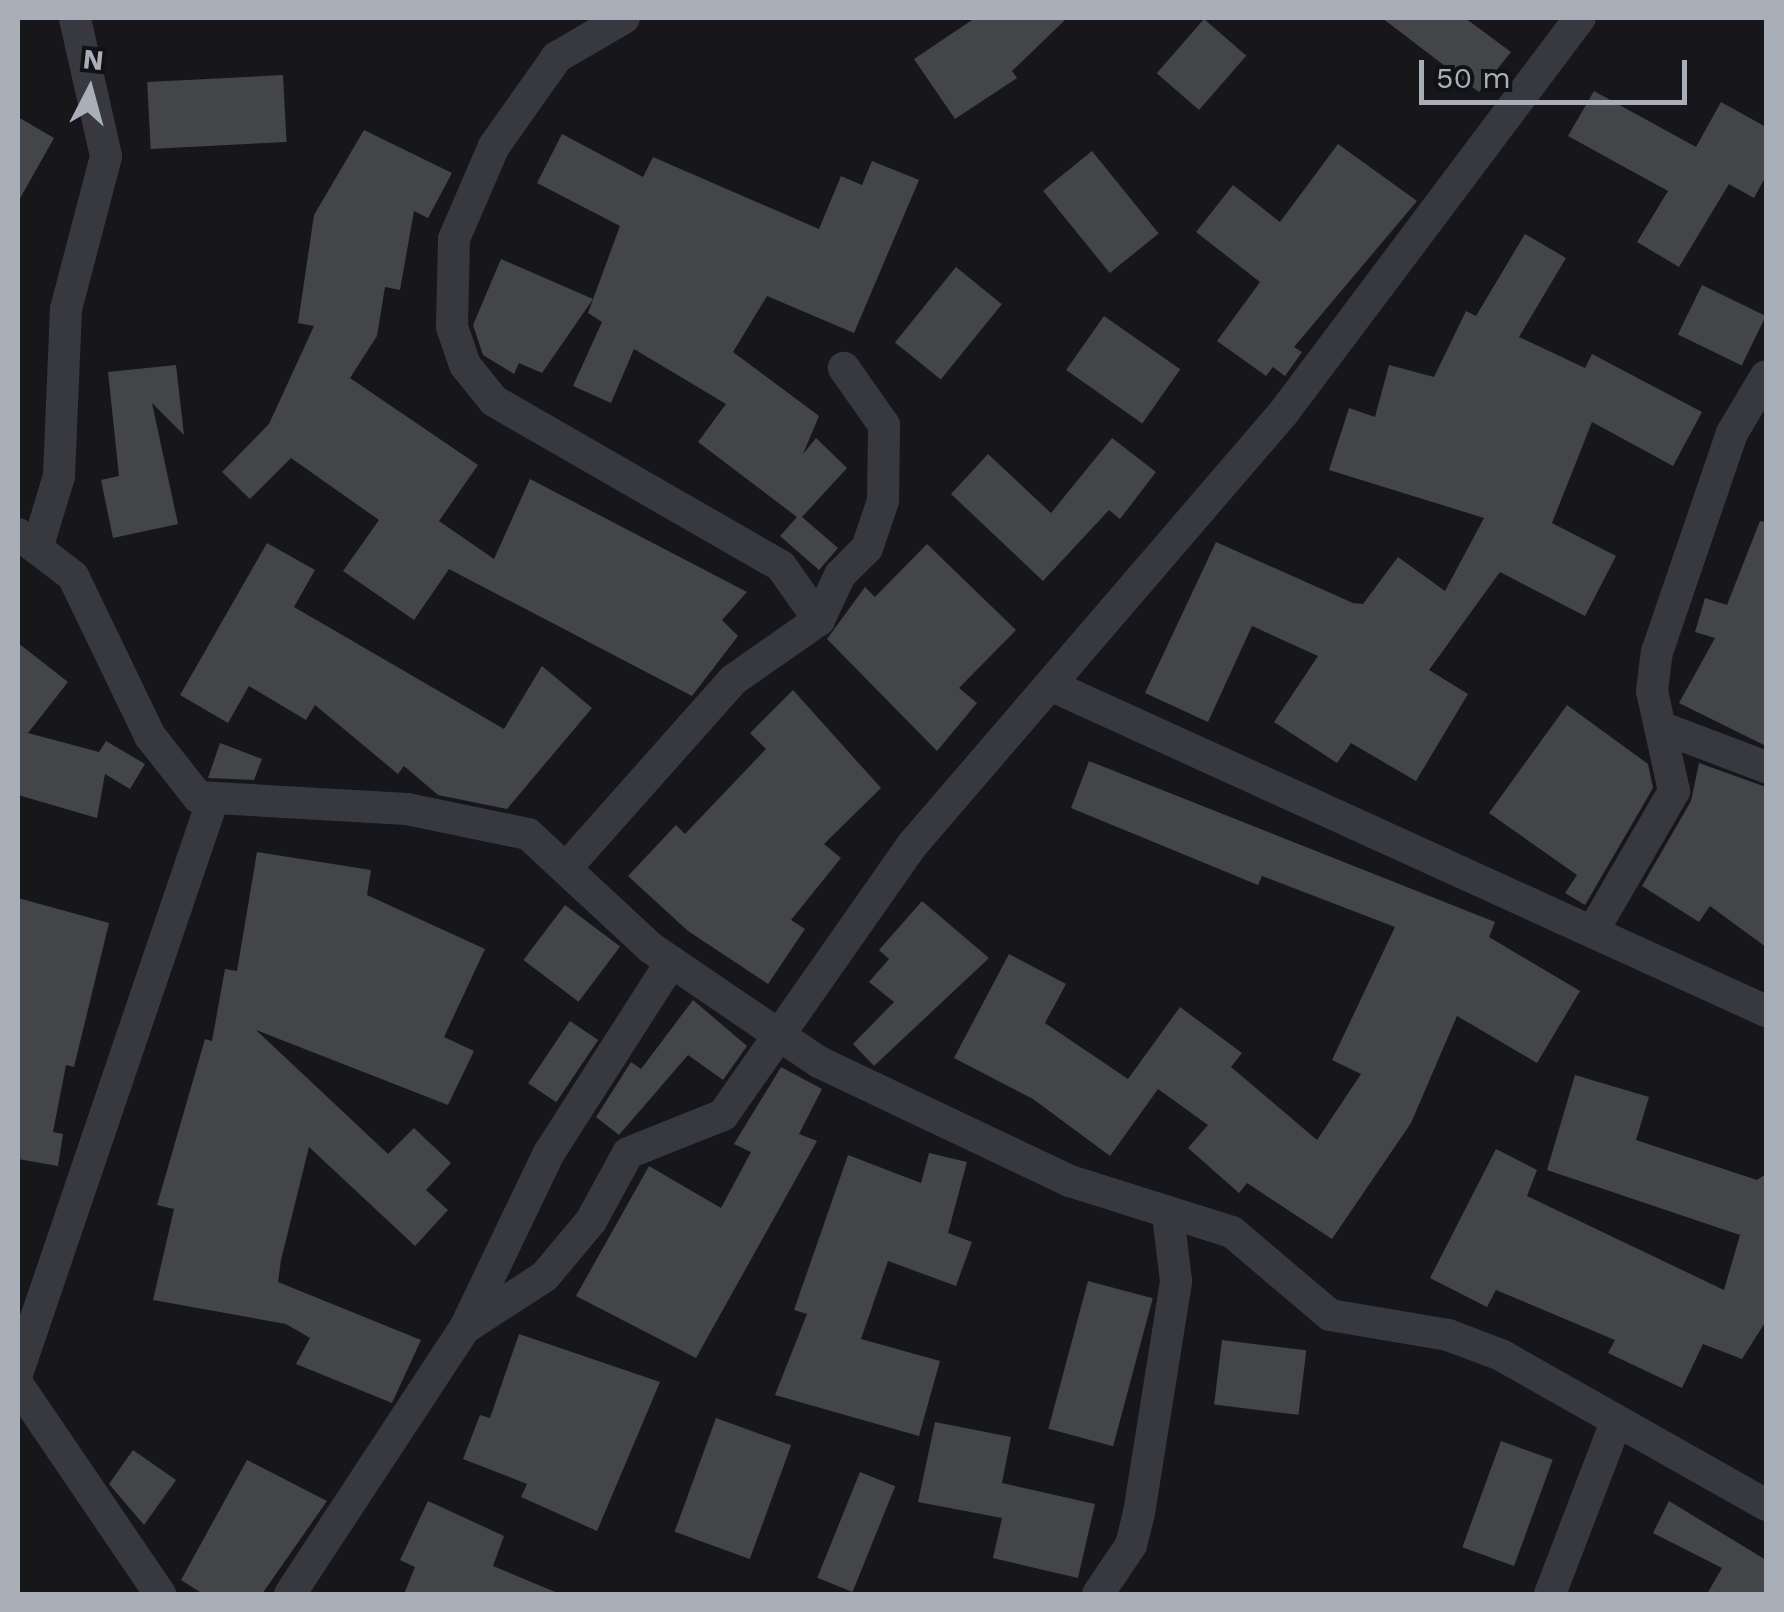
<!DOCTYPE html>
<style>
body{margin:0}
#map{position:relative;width:1784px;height:1612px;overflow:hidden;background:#171719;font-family:"Work Sans",sans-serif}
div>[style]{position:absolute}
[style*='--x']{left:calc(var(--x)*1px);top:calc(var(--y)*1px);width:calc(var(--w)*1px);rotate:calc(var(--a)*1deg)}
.building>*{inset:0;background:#434549;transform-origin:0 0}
.minor>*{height:32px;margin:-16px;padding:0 16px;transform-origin:16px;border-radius:16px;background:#38393e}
span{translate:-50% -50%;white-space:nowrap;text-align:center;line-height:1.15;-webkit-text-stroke:8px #121214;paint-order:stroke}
.frame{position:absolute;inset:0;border:20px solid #a9afb8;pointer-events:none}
.north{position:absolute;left:40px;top:40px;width:100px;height:100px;-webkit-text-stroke:8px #121214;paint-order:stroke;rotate:6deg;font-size:28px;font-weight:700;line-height:40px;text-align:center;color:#a9afb8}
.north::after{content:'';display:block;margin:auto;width:35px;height:45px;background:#a9afb8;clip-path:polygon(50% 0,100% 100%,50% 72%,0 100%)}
.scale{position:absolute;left:1419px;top:60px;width:268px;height:45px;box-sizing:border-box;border:5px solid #a9afb8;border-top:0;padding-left:12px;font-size:30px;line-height:35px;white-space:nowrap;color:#a9afb8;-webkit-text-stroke:8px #121214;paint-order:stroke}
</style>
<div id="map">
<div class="building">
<i style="clip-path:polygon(975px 18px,1067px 18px,1012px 71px,1017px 78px,955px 119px,914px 59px)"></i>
<i style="clip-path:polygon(1382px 18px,1465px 18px,1511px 52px,1479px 92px)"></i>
<i style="left:1204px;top:19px;width:56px;height:72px;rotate:41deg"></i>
<i style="left:283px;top:75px;width:67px;height:136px;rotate:87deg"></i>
<i style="clip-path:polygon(1594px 91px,1696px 147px,1721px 102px,1766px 127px,1766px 176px,1754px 198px,1729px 184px,1679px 267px,1637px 242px,1668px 191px,1568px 136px)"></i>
<i style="clip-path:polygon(18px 117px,54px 138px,18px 202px)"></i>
<i style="clip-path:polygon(364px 130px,452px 173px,428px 218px,414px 211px,400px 290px,385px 287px,377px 336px,350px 378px,478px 465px,439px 521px,494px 559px,530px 479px,747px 592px,722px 620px,738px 636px,692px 696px,449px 569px,414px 620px,343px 571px,379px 520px,291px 458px,250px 499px,222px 472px,269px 424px,314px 326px,298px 323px,314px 215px)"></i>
<i style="clip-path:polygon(562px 134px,643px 177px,653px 157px,819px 229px,841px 176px,862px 185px,872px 161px,919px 180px,854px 333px,767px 296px,733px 352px,819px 416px,803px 454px,816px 438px,847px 468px,802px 517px,838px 548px,819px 570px,780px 536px,797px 517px,698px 442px,726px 404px,634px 349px,611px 403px,573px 386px,602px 322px,588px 313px,620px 226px,537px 183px)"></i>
<i style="clip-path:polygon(1338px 144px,1417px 201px,1294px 347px,1302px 352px,1285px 376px,1273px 367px,1266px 376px,1217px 341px,1260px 282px,1196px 232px,1233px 185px,1280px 222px)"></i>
<i style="left:1092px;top:151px;width:106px;height:63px;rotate:51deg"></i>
<i style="clip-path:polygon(1525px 234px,1566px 258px,1519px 337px,1585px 368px,1592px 354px,1702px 412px,1673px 466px,1592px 422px,1552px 523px,1616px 556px,1585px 616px,1500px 572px,1429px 670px,1468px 694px,1416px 781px,1351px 743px,1337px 763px,1274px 722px,1318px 656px,1252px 626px,1208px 722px,1145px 693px,1216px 542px,1353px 603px,1363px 604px,1398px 557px,1445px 591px,1484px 518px,1329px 470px,1349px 408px,1375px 417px,1389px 365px,1434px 377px,1466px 311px,1476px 316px)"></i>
<i style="clip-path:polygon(501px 259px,593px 299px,542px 373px,519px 363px,514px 374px,483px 355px,473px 325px)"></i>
<i style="left:956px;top:267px;width:59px;height:97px;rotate:39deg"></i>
<i style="left:1702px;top:285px;width:71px;height:55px;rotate:26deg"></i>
<i style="left:1104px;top:316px;width:93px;height:66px;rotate:35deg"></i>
<i style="clip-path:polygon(176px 365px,184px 435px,152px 403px,178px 524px,113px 538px,101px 480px,119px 476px,108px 372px)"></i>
<i style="clip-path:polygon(1112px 438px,1156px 472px,1120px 519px,1109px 510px,1043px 581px,951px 494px,988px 454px,1051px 513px)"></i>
<i style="clip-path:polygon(1760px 521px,1766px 522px,1766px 746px,1679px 703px,1715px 638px,1695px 632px,1705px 598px,1727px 605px)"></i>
<i style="clip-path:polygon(267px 543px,315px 570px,294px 607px,504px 729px,542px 666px,592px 708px,507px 809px,438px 795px,404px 766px,398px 774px,315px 705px,306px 720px,249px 686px,228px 723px,180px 695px)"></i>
<i style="clip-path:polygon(927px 544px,1016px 630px,959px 688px,977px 703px,937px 751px,827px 639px,865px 587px,875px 597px)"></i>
<i style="clip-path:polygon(18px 643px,68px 682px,28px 733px,99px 752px,106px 741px,145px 764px,130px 789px,105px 774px,97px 818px,18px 795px)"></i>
<i style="clip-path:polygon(793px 690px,881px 788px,824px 844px,841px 858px,791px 920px,805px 929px,768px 984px,688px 931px,628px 876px,676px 825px,685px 834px,766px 749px,750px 733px)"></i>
<i style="clip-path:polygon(1567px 705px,1648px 764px,1653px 788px,1585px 905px,1565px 893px,1577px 875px,1489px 813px)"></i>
<i style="clip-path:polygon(220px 743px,262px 759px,254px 780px,208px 778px)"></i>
<i style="clip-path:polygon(1089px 761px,1495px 922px,1489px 937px,1580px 991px,1537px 1063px,1457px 1016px,1411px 1123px,1332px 1239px,1247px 1183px,1239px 1193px,1188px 1148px,1208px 1125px,1158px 1089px,1110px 1156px,1033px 1099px,954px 1058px,1009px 954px,1066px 984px,1045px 1023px,1128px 1079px,1180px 1007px,1242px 1053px,1231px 1067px,1317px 1140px,1361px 1074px,1332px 1060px,1395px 927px,1262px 876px,1258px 885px,1071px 808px)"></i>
<i style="clip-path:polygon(1699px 763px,1766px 787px,1766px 947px,1710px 906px,1699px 922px,1642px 886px,1691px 801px)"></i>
<i style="clip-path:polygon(257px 852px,371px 870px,367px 895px,485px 949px,444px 1037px,474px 1051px,448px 1105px,256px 1030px,388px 1154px,414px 1128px,451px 1163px,426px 1190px,448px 1210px,415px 1246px,309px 1147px,281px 1260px,278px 1282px,421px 1340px,392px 1403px,296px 1364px,310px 1338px,286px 1324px,153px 1300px,174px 1209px,157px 1205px,205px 1039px,212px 1041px,225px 969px,237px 971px)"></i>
<i style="clip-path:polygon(18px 898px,109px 923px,74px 1067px,66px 1065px,53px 1132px,63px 1134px,58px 1166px,18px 1159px)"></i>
<i style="clip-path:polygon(922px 901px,989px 958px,874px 1066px,853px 1044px,894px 1002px,869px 982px,889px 959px,879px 950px)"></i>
<i style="left:565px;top:905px;width:69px;height:69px;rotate:37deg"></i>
<i style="clip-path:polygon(693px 1000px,747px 1046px,723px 1080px,688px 1055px,619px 1135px,596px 1117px,631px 1062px,641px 1069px)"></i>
<i style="left:570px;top:1021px;width:34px;height:75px;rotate:34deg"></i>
<i style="clip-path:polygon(781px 1067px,822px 1089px,799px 1134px,817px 1141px,696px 1358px,576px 1296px,649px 1166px,721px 1208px,751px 1152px,734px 1144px)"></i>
<i style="clip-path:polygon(1575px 1075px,1649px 1097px,1636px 1140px,1757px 1180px,1766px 1174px,1766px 1321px,1742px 1359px,1703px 1344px,1682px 1388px,1608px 1353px,1615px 1340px,1496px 1290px,1487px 1307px,1430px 1278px,1496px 1149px,1537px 1170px,1527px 1196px,1724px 1290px,1740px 1235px,1547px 1170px)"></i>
<i style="clip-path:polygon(929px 1153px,967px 1162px,948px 1233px,972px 1242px,956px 1286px,888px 1261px,861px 1339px,940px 1361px,919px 1436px,775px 1395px,807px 1314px,794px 1310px,848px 1155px,921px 1183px)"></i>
<i style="left:1088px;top:1281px;width:67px;height:153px;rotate:15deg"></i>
<i style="clip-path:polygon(519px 1334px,660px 1382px,597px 1531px,521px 1497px,527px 1484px,463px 1459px,480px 1415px,490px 1418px)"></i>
<i style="left:1222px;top:1340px;width:85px;height:65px;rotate:7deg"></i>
<i style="left:716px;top:1418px;width:80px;height:121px;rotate:20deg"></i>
<i style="clip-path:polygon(935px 1422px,1011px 1437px,1002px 1483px,1095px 1504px,1078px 1578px,993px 1558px,1002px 1518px,918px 1502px)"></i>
<i style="left:1501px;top:1441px;width:55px;height:113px;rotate:20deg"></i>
<i style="clip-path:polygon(133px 1450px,176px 1480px,144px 1525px,109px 1484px)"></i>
<i style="clip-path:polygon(247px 1460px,327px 1501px,262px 1594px,203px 1594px,181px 1580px)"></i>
<i style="left:860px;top:1472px;width:38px;height:114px;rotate:22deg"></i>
<i style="clip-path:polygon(428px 1501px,504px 1536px,493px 1566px,560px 1594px,404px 1594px,415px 1567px,400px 1560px)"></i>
<i style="clip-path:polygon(1669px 1501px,1766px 1560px,1766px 1594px,1707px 1594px,1722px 1568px,1653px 1533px)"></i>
</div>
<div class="minor">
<i style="--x:624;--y:18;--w:78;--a:149.8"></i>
<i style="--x:557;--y:57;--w:109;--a:125.3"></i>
<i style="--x:494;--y:146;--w:101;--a:113.3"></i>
<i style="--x:454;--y:239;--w:88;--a:91.3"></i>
<i style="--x:452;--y:327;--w:40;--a:71.1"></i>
<i style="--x:465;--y:365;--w:46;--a:51.1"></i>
<i style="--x:494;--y:401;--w:331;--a:29.9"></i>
<i style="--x:781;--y:566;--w:66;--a:54.9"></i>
<i style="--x:18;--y:534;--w:69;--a:37.4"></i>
<i style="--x:73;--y:576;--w:178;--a:64.3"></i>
<i style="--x:150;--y:736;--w:78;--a:51.8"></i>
<i style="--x:198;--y:797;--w:209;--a:3.3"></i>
<i style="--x:407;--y:809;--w:124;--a:11.7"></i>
<i style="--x:528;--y:834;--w:168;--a:42.8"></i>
<i style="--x:651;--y:948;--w:203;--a:34.2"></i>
<i style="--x:819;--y:1062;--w:278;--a:25.4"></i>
<i style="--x:1070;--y:1181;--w:170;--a:17.5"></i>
<i style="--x:1232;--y:1232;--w:128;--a:40.3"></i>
<i style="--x:1330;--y:1315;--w:120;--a:9.6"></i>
<i style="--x:1448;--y:1335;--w:57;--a:20.7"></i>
<i style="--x:1501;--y:1355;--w:305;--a:29.5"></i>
<i style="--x:39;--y:542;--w:69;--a:-73.1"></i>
<i style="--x:59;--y:476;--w:167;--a:-87.6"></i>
<i style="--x:66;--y:309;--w:158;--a:-75.3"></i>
<i style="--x:106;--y:156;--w:141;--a:-102.7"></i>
<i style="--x:1050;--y:685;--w:787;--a:24.48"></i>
<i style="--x:1660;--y:727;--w:113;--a:20.7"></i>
<i style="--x:567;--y:867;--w:250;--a:-48.4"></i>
<i style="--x:733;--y:680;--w:105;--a:-34.9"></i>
<i style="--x:819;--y:620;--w:50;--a:-65"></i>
<i style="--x:840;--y:575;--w:38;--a:-45"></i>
<i style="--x:867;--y:548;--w:50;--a:-71.2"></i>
<i style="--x:883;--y:501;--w:76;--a:-89.2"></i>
<i style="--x:884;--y:425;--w:70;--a:-125.1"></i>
<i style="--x:1593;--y:931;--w:162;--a:-59.9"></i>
<i style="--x:1674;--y:791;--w:102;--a:-102.4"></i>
<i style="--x:1652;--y:691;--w:39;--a:-83"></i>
<i style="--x:1657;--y:652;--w:231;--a:-71.1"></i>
<i style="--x:1732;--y:433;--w:66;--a:-59.2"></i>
<i style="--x:465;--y:1328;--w:95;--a:-33"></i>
<i style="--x:545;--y:1276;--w:72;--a:-50.1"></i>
<i style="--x:591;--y:1221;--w:77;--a:-61.4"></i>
<i style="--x:628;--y:1153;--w:102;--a:-21.8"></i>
<i style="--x:723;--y:1115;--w:331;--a:-55"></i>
<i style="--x:913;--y:844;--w:569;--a:-49.34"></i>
<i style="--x:1284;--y:412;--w:493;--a:-53.1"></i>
<i style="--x:18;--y:1371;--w:604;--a:-71.18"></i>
<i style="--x:18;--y:1385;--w:253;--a:55.8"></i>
<i style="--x:290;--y:1594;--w:318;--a:-56.7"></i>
<i style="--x:465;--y:1328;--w:194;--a:-64.4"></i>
<i style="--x:549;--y:1153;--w:227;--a:-57.4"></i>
<i style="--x:1098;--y:1594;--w:59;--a:-56"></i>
<i style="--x:1131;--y:1545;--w:33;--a:-76"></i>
<i style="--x:1139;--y:1513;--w:235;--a:-80.9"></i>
<i style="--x:1176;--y:1281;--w:66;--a:-96.9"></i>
<i style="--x:1550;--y:1594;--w:184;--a:-69"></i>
</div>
<div class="frame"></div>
<div class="north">N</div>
<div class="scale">50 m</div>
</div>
